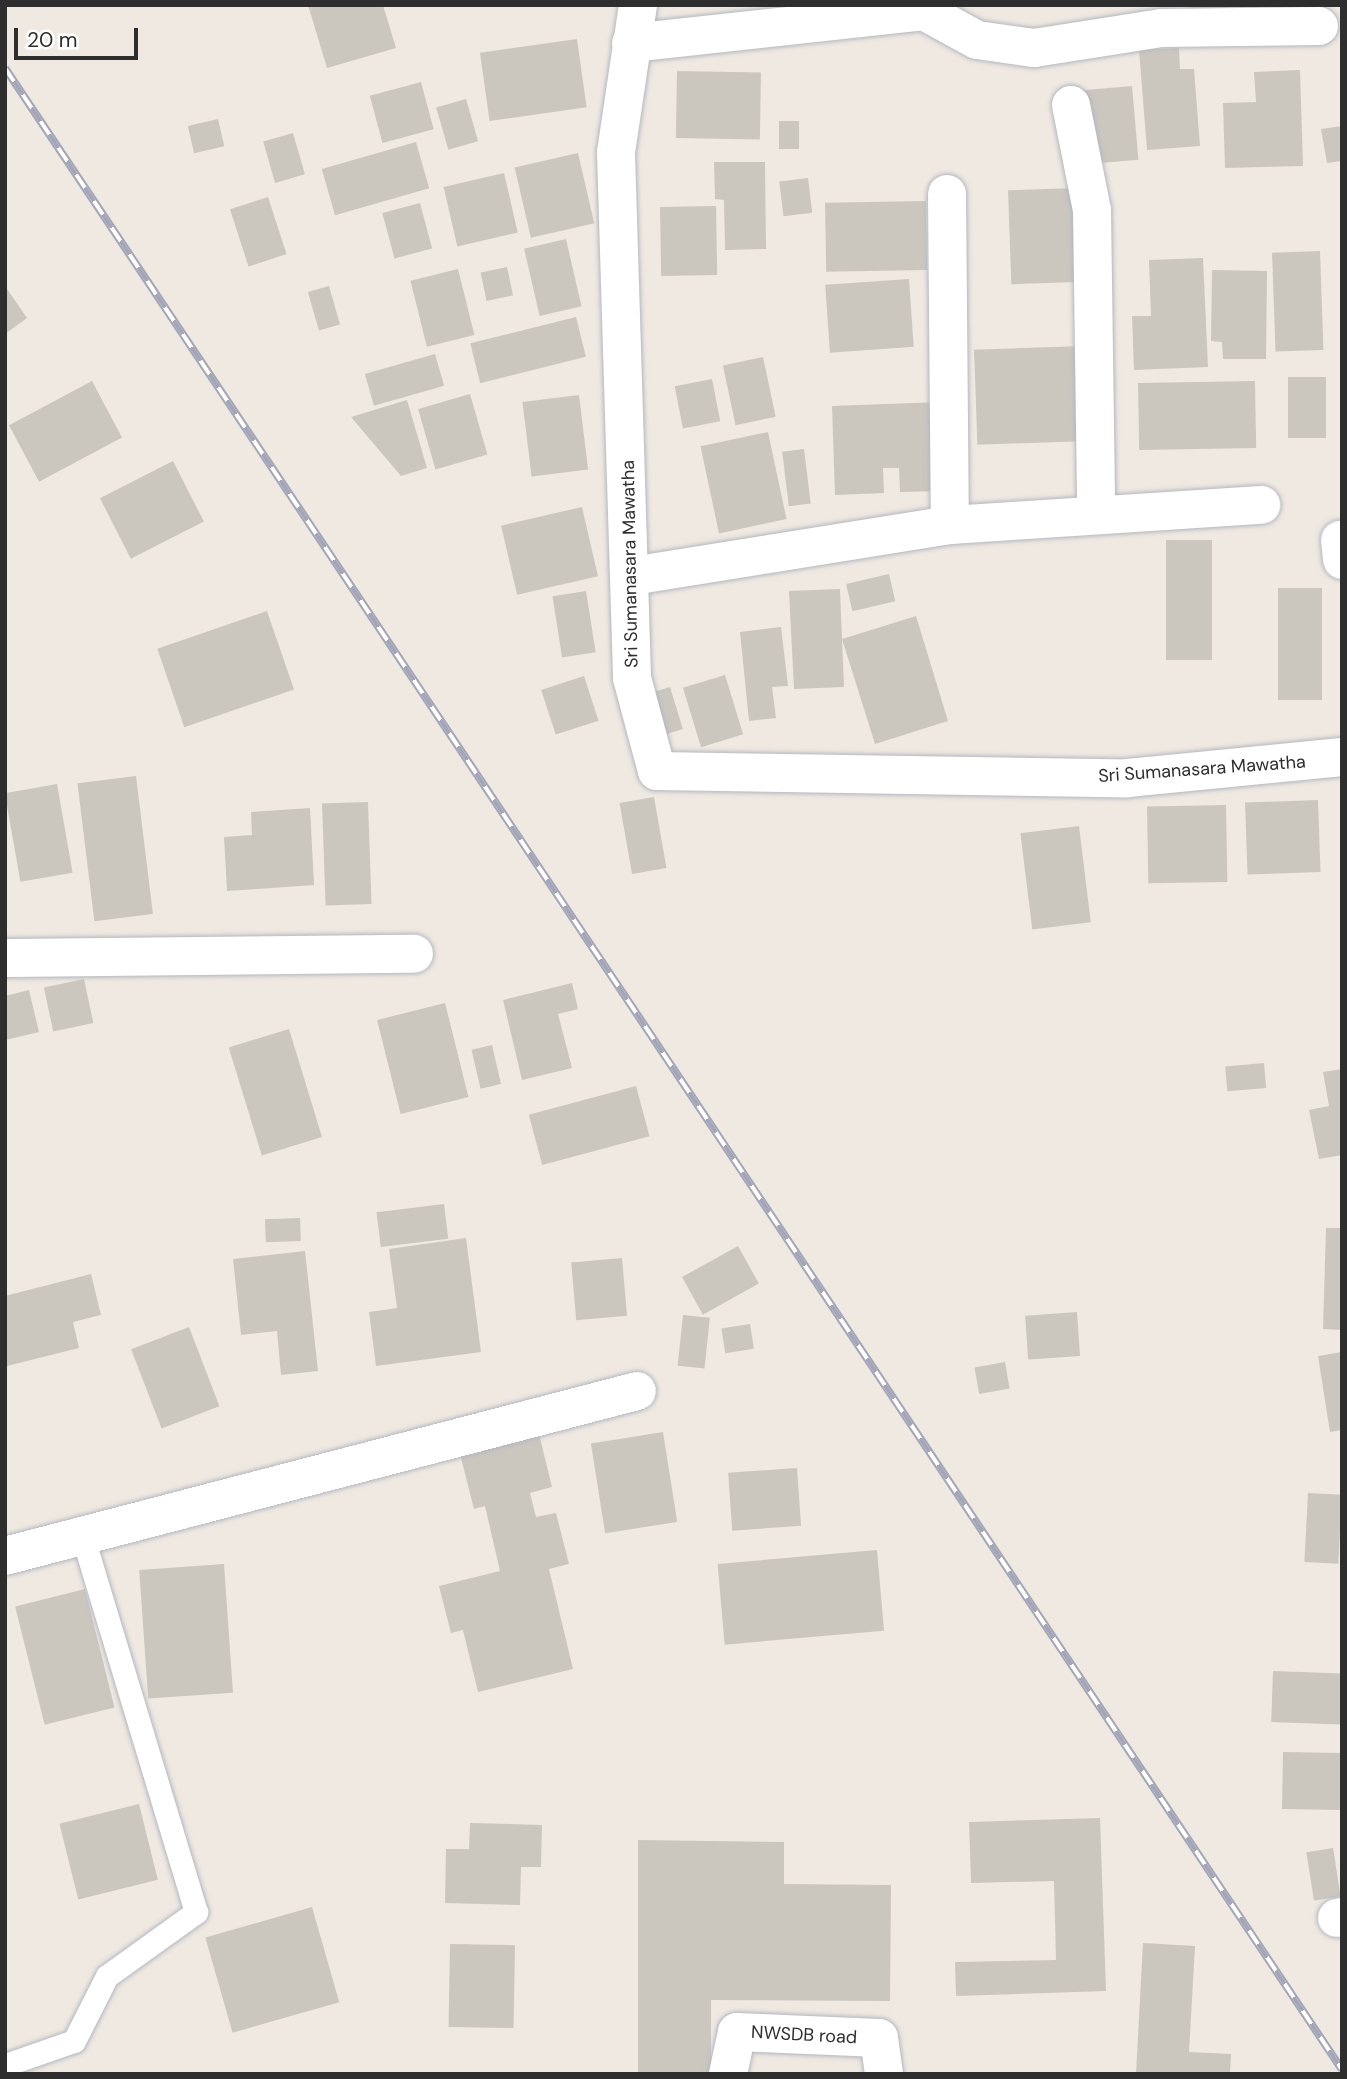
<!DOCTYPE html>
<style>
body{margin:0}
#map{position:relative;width:1347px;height:2079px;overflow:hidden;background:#efe9e1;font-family:"DM Sans",sans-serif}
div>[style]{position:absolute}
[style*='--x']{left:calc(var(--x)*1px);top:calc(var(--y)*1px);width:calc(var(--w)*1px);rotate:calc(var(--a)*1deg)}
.building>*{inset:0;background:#cbc7bf;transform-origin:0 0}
.roads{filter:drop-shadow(0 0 2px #b4b7c1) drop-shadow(0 0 2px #b4b7c1)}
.service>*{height:23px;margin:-11.5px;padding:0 11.5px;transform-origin:11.5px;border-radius:11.5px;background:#fff}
.minor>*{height:38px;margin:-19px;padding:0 19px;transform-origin:19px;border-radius:19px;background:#fff}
.rail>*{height:8px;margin-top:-4px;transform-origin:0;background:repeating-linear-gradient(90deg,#fff 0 16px,#a3a6b8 0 32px);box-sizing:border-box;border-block:2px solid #a3a6b8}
span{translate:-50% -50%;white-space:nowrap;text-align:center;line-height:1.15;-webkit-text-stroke:5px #fff;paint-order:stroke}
.street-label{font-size:18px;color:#2e2e2e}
.frame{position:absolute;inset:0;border:7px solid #2e2e2e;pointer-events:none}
.scale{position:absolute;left:14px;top:28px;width:124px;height:32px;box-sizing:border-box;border:4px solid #2e2e2e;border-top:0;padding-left:9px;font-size:21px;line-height:24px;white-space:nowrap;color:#2e2e2e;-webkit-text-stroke:5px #fff;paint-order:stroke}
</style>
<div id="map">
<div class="building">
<i style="clip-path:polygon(308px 5px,383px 5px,396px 48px,327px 68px)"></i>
<i style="clip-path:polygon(1188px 5px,1234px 5px,1234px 7px,1189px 13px)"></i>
<i style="left:577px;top:39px;width:69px;height:98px;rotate:82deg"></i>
<i style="clip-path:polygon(1179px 48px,1180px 69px,1194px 69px,1200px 146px,1147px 150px,1139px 50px)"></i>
<i style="clip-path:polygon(1300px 70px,1303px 166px,1225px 168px,1223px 103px,1256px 102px,1254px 72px)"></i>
<i style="left:677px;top:71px;width:84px;height:67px;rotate:1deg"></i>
<i style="left:421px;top:82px;width:49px;height:53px;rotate:75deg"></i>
<i style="left:1132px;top:86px;width:74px;height:49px;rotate:85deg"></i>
<i style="left:466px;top:99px;width:44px;height:31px;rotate:74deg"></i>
<i style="left:218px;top:119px;width:28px;height:31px;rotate:77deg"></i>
<i style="left:779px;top:121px;width:20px;height:28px"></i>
<i style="clip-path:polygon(1342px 126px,1342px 161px,1327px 163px,1321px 129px)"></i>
<i style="left:293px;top:133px;width:43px;height:31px;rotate:74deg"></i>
<i style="left:416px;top:142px;width:48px;height:98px;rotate:74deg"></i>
<i style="left:578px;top:153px;width:72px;height:65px;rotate:77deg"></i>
<i style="clip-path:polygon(714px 162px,765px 162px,766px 249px,725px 250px,724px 200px,715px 199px)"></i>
<i style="left:504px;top:173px;width:61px;height:62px;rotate:77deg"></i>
<i style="left:808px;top:178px;width:35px;height:29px;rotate:83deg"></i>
<i style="left:1075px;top:188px;width:94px;height:67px;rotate:88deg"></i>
<i style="left:268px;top:197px;width:60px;height:40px;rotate:72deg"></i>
<i style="left:926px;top:201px;width:69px;height:101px;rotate:89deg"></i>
<i style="left:420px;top:203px;width:47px;height:39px;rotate:75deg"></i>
<i style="left:716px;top:206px;width:69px;height:56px;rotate:89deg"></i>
<i style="left:566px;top:239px;width:69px;height:43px;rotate:77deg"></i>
<i style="left:1320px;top:251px;width:99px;height:48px;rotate:88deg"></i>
<i style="clip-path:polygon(1203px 258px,1208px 367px,1134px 370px,1132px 316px,1151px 316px,1149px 260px)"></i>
<i style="left:507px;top:267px;width:29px;height:27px;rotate:78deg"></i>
<i style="left:458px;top:269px;width:68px;height:49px;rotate:76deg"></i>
<i style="clip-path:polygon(1212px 270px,1267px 271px,1266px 359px,1223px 359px,1222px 342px,1211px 341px)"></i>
<i style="left:909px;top:279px;width:68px;height:84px;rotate:86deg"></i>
<i style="clip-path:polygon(5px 286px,27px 318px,5px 334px)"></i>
<i style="left:329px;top:286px;width:40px;height:22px;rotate:74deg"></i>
<i style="left:576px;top:317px;width:41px;height:109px;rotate:76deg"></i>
<i style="left:1083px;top:346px;width:95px;height:109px;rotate:88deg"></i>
<i style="left:435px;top:354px;width:33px;height:73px;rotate:74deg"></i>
<i style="left:763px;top:357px;width:61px;height:41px;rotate:78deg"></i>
<i style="left:1288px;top:377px;width:38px;height:61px"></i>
<i style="left:712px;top:379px;width:43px;height:38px;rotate:79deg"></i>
<i style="left:92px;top:381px;width:64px;height:94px;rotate:62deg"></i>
<i style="left:1255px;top:381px;width:67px;height:117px;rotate:89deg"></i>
<i style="left:470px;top:394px;width:63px;height:54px;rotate:74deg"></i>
<i style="left:579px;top:395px;width:75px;height:57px;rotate:83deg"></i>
<i style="clip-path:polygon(407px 400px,427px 468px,401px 476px,351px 417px)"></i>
<i style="clip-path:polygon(940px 402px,944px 491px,900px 492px,899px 468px,883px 468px,884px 493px,835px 495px,832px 406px)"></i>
<i style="left:768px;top:432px;width:89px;height:69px;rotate:78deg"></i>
<i style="left:804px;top:449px;width:55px;height:22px;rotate:83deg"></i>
<i style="left:173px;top:461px;width:68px;height:82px;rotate:63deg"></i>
<i style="left:582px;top:507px;width:71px;height:83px;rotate:77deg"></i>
<i style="left:1166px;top:540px;width:46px;height:120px"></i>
<i style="left:889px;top:574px;width:28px;height:44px;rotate:77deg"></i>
<i style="left:1278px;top:588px;width:44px;height:112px"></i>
<i style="clip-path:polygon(840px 589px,842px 639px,916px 616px,948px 721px,875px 744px,842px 639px,844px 687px,794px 689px,789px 591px)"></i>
<i style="left:586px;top:591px;width:62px;height:34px;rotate:81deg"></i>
<i style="left:267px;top:611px;width:83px;height:116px;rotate:71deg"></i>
<i style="clip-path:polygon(781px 627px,788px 686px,772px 687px,776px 718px,749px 721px,740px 632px)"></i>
<i style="left:725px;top:675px;width:62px;height:44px;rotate:73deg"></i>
<i style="left:584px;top:676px;width:47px;height:45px;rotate:72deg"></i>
<i style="left:670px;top:687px;width:44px;height:25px;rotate:73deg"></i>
<i style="left:136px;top:776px;width:139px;height:59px;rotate:83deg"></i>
<i style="left:57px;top:784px;width:90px;height:53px;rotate:80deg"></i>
<i style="left:654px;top:797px;width:72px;height:35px;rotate:80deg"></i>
<i style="left:1318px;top:800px;width:72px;height:73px;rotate:88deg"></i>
<i style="left:368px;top:802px;width:102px;height:46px;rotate:88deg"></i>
<i style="left:1226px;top:805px;width:77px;height:79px;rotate:89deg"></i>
<i style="clip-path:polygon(310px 808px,314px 885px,227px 891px,224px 837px,252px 835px,251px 812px)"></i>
<i style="left:1079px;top:826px;width:97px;height:59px;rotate:83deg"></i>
<i style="left:84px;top:979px;width:45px;height:41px;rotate:78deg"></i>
<i style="clip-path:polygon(572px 983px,578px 1009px,558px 1014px,572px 1068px,522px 1080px,503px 1000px)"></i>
<i style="clip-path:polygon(29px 990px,39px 1032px,5px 1040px,5px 996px)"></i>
<i style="left:445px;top:1003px;width:97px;height:70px;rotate:76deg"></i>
<i style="left:289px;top:1029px;width:113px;height:63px;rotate:73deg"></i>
<i style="left:492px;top:1045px;width:40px;height:21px;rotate:77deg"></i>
<i style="left:1264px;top:1063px;width:25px;height:39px;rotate:85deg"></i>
<i style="clip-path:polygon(1342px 1069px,1342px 1155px,1319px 1159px,1309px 1110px,1329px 1106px,1323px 1072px)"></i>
<i style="left:636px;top:1086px;width:52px;height:111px;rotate:75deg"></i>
<i style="left:444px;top:1204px;width:35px;height:68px;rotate:83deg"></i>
<i style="left:300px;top:1218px;width:23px;height:35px;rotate:88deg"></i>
<i style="clip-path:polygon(1326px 1228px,1342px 1228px,1342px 1330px,1323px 1329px)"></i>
<i style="clip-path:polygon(466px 1238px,481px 1352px,376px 1366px,369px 1312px,397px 1308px,389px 1249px)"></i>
<i style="left:738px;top:1246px;width:43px;height:64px;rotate:61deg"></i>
<i style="clip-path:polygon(305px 1251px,318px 1371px,281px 1375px,277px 1331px,241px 1335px,233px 1259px)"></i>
<i style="left:622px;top:1258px;width:58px;height:51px;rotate:85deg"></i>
<i style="clip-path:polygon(91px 1274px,101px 1315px,73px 1322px,79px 1348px,7px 1366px,5px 1296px)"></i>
<i style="left:1077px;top:1312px;width:44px;height:52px;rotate:86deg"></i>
<i style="left:683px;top:1315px;width:27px;height:51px;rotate:6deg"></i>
<i style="left:750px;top:1324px;width:25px;height:29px;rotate:81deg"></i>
<i style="left:189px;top:1327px;width:85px;height:62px;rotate:69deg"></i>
<i style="clip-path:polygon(1342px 1352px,1342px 1430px,1330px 1432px,1318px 1356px)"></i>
<i style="left:1005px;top:1362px;width:27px;height:31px;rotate:80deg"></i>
<i style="left:663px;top:1432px;width:91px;height:73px;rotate:81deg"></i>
<i style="clip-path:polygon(539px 1434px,552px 1487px,530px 1493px,536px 1517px,556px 1513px,569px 1564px,549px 1569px,573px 1669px,478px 1692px,463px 1630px,451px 1633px,439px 1586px,500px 1571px,485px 1506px,474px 1509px,460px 1454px)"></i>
<i style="left:797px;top:1468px;width:58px;height:69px;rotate:86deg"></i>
<i style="left:1308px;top:1493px;width:34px;height:69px;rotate:3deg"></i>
<i style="left:877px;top:1550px;width:81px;height:160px;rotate:85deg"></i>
<i style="left:224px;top:1564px;width:129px;height:85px;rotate:86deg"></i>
<i style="left:85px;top:1589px;width:122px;height:72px;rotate:76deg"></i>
<i style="left:1273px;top:1671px;width:69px;height:51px;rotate:2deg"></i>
<i style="left:1283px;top:1752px;width:59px;height:57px;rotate:1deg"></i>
<i style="left:139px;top:1804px;width:78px;height:82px;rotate:76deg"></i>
<i style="clip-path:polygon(1100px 1818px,1106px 1991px,956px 1996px,955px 1962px,1056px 1960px,1054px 1881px,971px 1883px,969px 1822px)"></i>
<i style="clip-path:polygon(470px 1823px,542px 1825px,541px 1867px,521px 1867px,520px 1905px,445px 1903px,446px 1849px,469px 1849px)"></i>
<i style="clip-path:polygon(638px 1840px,784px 1842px,784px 1884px,891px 1885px,890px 2001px,711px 2000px,711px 2074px,638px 2074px)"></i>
<i style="left:1333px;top:1848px;width:49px;height:27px;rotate:81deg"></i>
<i style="left:312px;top:1907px;width:99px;height:111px;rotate:74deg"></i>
<i style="clip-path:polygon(1143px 1943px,1195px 1946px,1189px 2052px,1231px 2054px,1230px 2074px,1136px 2074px)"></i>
<i style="left:450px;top:1944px;width:65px;height:83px;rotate:1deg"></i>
</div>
<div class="roads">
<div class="service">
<i style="--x:5;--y:2065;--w:73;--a:-19.2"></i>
<i style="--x:74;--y:2041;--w:73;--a:-63.1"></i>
<i style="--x:107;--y:1976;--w:110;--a:-35.7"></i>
<i style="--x:196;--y:1912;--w:391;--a:-106.8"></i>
</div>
<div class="minor">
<i style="--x:638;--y:5;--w:150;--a:98.5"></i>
<i style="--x:616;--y:153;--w:525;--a:88.25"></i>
<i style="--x:632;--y:678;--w:96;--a:75"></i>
<i style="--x:657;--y:771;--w:471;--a:0.9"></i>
<i style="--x:1128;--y:778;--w:215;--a:-5.6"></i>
<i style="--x:631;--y:43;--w:295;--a:-6.2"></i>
<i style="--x:924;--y:11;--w:60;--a:28.7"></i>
<i style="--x:977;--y:40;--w:58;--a:8"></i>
<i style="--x:1034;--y:48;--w:129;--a:-8.9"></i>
<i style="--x:1161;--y:28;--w:158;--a:-0.7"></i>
<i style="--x:1071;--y:105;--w:107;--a:78.7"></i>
<i style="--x:1092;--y:210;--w:303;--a:89.2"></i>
<i style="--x:947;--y:194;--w:331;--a:89.5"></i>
<i style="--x:1340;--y:540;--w:20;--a:84"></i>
<i style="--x:632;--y:576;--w:322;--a:-9.1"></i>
<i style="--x:950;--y:525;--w:312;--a:-3.7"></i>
<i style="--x:5;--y:958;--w:409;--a:-0.6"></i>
<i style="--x:5;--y:1556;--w:653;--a:-14.63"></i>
<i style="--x:1337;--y:1918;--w:5;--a:-11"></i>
<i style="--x:728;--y:2074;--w:43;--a:-77.9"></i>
<i style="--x:737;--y:2032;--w:142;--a:2.4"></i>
<i style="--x:879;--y:2038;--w:36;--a:82"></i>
</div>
</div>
<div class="rail">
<i style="--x:5;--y:68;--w:2407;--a:56.26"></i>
</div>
<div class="street-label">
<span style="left:630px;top:564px;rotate:-91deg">Sri Sumanasara Mawatha</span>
<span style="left:1202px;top:769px;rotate:-4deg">Sri Sumanasara Mawatha</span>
<span style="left:804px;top:2035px;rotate:3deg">NWSDB road</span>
</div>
<div class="frame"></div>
<div class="scale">20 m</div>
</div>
